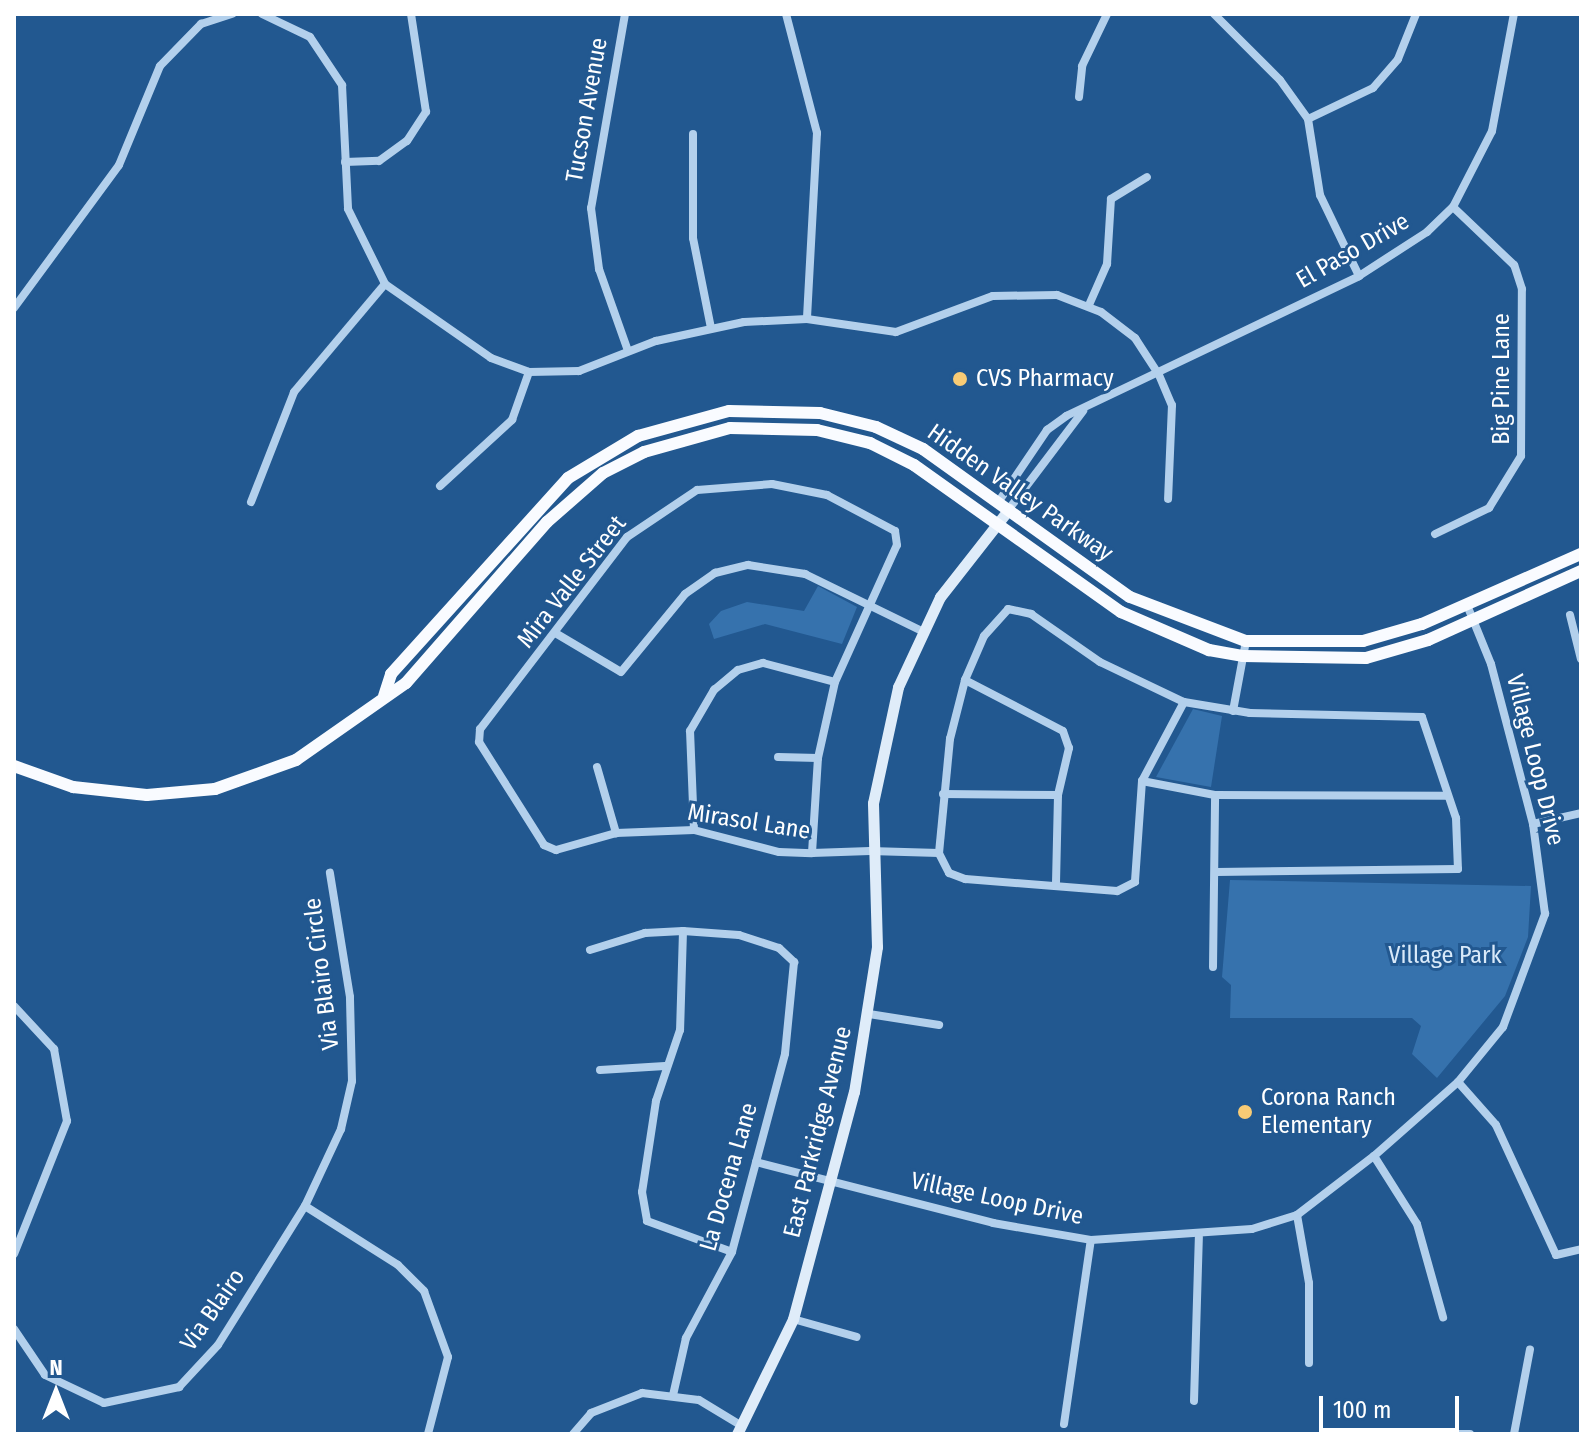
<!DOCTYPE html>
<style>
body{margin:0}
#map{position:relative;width:1595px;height:1448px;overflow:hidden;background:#225890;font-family:"Fira Sans Condensed",sans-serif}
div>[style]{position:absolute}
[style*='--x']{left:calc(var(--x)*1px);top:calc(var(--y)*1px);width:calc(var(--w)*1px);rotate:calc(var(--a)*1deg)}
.green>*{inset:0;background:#3672ad}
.minor>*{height:8px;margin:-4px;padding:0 4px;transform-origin:4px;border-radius:4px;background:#b3d0ec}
.secondary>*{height:11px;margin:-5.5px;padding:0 5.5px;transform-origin:5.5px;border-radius:5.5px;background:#dfecf9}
.primary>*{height:12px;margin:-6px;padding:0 6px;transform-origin:6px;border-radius:6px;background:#f9fbff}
.dots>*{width:22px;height:22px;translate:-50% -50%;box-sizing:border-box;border:4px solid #225890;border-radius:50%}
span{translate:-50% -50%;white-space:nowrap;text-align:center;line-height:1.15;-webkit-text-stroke:6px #225890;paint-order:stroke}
.street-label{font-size:24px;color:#fff}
.poi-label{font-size:24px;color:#fff}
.left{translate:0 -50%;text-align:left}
.park-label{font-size:24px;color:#d8e9f9}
.frame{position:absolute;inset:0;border:16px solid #fff;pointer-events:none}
.north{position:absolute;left:16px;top:1352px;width:80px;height:80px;-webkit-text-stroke:6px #225890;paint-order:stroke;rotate:0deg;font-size:22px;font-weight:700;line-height:32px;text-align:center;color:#fff}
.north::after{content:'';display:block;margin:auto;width:28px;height:36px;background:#fff;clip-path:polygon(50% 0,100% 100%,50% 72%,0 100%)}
.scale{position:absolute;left:1319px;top:1396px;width:140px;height:36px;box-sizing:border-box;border:4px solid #fff;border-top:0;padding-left:10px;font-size:24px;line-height:28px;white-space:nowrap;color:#fff;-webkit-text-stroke:6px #225890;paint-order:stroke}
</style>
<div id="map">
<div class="green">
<i style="clip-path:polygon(818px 586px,857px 607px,842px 644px,765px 624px,714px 639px,709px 624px,721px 611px,747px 602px,804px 611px)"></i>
<i style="clip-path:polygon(1193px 709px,1222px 716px,1211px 787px,1156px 777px)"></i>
<i style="clip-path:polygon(1230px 880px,1531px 886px,1528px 937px,1505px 996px,1437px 1078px,1412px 1054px,1421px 1026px,1412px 1018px,1230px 1018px,1231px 985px,1222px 977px)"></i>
</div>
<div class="minor">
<i style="--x:262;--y:14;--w:53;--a:25.6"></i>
<i style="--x:310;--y:37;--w:58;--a:56.3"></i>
<i style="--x:342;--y:85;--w:124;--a:87.2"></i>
<i style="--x:348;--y:209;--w:84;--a:63.7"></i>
<i style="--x:385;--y:284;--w:129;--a:34.9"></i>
<i style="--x:491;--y:358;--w:40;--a:20.2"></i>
<i style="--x:529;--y:372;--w:50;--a:-1.1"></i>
<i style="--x:579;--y:371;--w:83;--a:-21.3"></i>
<i style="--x:656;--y:341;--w:90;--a:-12.2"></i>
<i style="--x:744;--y:322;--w:63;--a:-2.7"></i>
<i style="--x:807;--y:319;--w:90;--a:8.3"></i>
<i style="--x:896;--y:332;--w:103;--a:-20.4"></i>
<i style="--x:993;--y:296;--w:64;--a:-0.9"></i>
<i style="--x:1057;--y:295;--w:47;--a:21.1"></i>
<i style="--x:1101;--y:312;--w:43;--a:37.4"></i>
<i style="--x:1135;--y:338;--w:44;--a:57"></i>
<i style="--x:1159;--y:375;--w:33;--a:67"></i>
<i style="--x:1172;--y:405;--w:94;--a:92.4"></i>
<i style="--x:625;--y:14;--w:197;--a:99.9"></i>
<i style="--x:591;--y:208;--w:62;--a:82.5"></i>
<i style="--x:599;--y:269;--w:87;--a:70.5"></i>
<i style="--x:786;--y:14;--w:123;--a:75.4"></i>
<i style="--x:817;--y:133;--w:186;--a:93.1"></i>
<i style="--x:1214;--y:14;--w:93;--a:45"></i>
<i style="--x:1280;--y:80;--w:48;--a:54.3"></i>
<i style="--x:1308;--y:119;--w:77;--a:81"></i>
<i style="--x:1320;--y:195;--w:90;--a:64.3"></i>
<i style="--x:1079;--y:97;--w:31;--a:-84"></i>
<i style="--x:1082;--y:66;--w:58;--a:-64.3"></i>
<i style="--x:1308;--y:119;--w:72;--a:-25.5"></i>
<i style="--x:1373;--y:88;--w:38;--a:-49"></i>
<i style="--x:1398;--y:59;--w:48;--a:-68.2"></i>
<i style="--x:693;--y:134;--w:104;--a:90"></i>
<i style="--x:693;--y:238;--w:92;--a:78.7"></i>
<i style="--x:345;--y:162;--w:34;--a:-2"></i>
<i style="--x:379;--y:161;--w:34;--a:-36"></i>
<i style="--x:407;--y:141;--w:35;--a:-57"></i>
<i style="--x:426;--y:112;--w:99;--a:-98.7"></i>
<i style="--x:1089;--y:305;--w:45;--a:-66.3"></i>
<i style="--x:1107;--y:264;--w:65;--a:-86.5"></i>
<i style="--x:1111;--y:199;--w:42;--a:-31.4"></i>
<i style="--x:14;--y:308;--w:177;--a:-53.7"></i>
<i style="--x:119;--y:165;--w:107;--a:-67.5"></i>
<i style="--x:160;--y:66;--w:59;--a:-45.7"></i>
<i style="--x:201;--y:24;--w:33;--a:-18"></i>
<i style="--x:440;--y:486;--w:98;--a:-42.5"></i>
<i style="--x:512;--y:420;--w:51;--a:-70.5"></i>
<i style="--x:999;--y:501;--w:86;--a:-55.9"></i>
<i style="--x:1047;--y:430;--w:24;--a:-36"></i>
<i style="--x:1066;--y:416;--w:325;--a:-25.5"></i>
<i style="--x:1359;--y:276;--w:81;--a:-32.9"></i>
<i style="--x:1427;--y:232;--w:36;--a:-44"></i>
<i style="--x:1453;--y:207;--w:85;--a:-62.8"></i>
<i style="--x:1492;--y:131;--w:119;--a:-79.4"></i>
<i style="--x:251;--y:502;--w:118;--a:-68.6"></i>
<i style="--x:294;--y:392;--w:141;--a:-49.9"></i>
<i style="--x:1009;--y:509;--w:123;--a:-52.9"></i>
<i style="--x:1435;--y:534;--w:60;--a:-25.7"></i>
<i style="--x:1489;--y:508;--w:61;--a:-58.4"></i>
<i style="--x:1521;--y:456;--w:167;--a:-89.7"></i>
<i style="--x:1522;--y:289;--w:25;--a:-108"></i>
<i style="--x:1514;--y:265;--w:84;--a:-136.4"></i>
<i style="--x:1570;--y:615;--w:45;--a:76"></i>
<i style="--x:557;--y:634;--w:74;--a:30.7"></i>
<i style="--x:621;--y:672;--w:101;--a:-50.6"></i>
<i style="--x:685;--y:594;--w:37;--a:-35"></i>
<i style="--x:715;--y:573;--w:34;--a:-14"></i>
<i style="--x:748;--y:565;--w:58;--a:9"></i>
<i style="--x:805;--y:574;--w:130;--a:26"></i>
<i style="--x:965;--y:680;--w:110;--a:27.5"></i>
<i style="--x:1063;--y:731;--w:18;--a:71"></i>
<i style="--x:1069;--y:748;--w:48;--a:103.2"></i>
<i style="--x:1058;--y:795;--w:87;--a:91.3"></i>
<i style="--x:1184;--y:702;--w:89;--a:118"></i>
<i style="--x:1142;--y:781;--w:101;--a:94"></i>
<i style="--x:1135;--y:882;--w:20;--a:153"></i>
<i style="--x:1117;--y:891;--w:152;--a:-175.5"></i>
<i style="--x:965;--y:879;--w:17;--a:-159"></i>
<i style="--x:949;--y:873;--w:22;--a:-117"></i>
<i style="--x:939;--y:853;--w:115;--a:-84.5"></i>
<i style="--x:950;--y:739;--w:61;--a:-75.7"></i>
<i style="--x:965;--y:680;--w:48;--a:-66.6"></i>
<i style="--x:984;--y:636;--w:36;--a:-48"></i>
<i style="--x:1008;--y:609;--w:24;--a:12"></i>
<i style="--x:1031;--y:614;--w:84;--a:34.8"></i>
<i style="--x:1100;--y:662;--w:93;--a:25.5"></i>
<i style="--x:1184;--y:702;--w:67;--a:9.5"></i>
<i style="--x:1250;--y:713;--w:172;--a:1.3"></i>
<i style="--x:1422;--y:717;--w:107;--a:71.4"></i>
<i style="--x:1456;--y:818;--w:51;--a:87.8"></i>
<i style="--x:1458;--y:869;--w:242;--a:179.3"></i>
<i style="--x:1233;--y:711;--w:71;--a:-79.5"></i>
<i style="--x:778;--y:757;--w:40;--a:1.4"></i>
<i style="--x:597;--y:767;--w:69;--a:73.9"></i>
<i style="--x:1142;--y:781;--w:74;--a:10.9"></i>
<i style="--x:1215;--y:795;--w:232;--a:0.2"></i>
<i style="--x:943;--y:794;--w:115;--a:0.5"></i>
<i style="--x:1533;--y:824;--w:49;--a:-12.9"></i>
<i style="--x:694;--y:830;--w:99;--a:-92.3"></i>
<i style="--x:690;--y:731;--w:48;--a:-59.7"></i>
<i style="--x:714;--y:690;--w:31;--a:-40"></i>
<i style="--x:738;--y:670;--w:26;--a:-16"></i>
<i style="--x:763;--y:663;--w:74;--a:14.8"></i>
<i style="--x:812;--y:853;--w:95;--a:-86.4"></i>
<i style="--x:818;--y:758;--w:78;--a:-77.4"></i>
<i style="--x:835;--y:682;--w:150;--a:-65.7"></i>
<i style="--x:897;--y:545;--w:14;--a:-98"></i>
<i style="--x:895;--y:531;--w:77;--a:-152.1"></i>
<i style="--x:827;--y:495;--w:56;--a:-168.7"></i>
<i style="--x:772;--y:484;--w:75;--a:175.4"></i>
<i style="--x:697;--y:490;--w:84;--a:146.1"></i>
<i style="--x:627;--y:537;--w:242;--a:127.4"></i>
<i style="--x:480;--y:729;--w:13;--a:94"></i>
<i style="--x:479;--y:742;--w:122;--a:57.7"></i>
<i style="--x:544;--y:845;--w:13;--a:23"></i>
<i style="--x:556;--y:850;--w:62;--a:-15.8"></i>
<i style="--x:616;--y:833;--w:78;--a:-2.2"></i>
<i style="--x:694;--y:830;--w:88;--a:14.5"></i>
<i style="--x:779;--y:852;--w:33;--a:2"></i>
<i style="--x:812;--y:853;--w:58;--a:-2"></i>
<i style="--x:870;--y:851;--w:69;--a:1.7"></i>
<i style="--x:683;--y:931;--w:99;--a:91.7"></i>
<i style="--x:680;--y:1030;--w:75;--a:108.7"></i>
<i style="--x:656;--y:1101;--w:92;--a:98.7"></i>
<i style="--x:642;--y:1192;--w:29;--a:80"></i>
<i style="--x:647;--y:1221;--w:90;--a:20"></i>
<i style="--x:590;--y:950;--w:58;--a:-17.2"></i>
<i style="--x:645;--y:933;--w:38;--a:-3"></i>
<i style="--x:683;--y:931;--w:56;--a:4.1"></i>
<i style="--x:739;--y:935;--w:42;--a:18"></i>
<i style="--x:779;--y:948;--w:21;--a:43"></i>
<i style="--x:794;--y:962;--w:92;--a:95.6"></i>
<i style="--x:785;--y:1054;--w:205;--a:105"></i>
<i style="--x:732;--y:1252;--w:98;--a:118.1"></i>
<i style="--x:686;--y:1338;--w:58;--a:102.8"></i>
<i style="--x:1213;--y:967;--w:172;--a:-89.3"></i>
<i style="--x:14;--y:1006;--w:59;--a:47.1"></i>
<i style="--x:54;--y:1049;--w:73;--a:79.8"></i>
<i style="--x:67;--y:1121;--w:143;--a:111.7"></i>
<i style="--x:869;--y:1014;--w:71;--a:8.9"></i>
<i style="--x:600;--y:1070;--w:65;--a:-3.5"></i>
<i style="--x:1458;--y:1082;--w:57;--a:48.5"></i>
<i style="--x:1496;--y:1125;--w:143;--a:65.2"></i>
<i style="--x:1556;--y:1255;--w:26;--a:-13"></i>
<i style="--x:1374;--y:1156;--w:80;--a:57.7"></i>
<i style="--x:1417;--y:1224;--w:97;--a:74.4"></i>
<i style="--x:756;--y:1162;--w:245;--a:14.4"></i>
<i style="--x:993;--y:1223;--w:99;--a:9.8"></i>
<i style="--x:1091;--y:1240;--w:161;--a:-3.9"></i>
<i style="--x:1252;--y:1229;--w:47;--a:-17.3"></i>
<i style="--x:1297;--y:1215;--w:97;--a:-37.5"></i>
<i style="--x:1374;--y:1156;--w:112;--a:-41.4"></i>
<i style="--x:1458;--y:1082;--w:71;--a:-50.7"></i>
<i style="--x:1503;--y:1027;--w:121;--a:-69.6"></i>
<i style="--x:1545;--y:914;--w:91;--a:-97.6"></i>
<i style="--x:1533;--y:824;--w:165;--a:-104.7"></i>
<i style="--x:1491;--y:664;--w:64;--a:-112.1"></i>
<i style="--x:305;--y:1206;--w:110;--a:32.4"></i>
<i style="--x:398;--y:1265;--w:37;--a:45"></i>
<i style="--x:424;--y:1291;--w:70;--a:70"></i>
<i style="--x:448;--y:1357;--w:80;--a:104.6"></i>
<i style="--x:1297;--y:1215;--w:69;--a:80"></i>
<i style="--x:1309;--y:1283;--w:80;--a:90"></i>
<i style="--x:793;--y:1319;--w:66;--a:15.7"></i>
<i style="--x:14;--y:1329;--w:55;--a:56"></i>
<i style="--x:45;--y:1375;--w:65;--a:25.4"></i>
<i style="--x:104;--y:1403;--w:77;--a:-12"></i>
<i style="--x:179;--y:1387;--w:57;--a:-47.1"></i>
<i style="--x:218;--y:1345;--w:164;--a:-58"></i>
<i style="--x:305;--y:1206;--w:85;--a:-64.9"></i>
<i style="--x:341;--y:1129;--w:49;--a:-77.1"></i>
<i style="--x:352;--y:1081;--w:84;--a:-91.4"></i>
<i style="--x:350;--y:997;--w:126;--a:-99.2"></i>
<i style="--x:1194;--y:1401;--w:164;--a:-88.3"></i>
<i style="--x:1064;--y:1424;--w:186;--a:-81.7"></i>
<i style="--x:573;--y:1434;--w:28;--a:-49"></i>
<i style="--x:591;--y:1413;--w:55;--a:-21.4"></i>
<i style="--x:642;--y:1393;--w:57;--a:7"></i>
<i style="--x:699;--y:1400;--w:50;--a:31.2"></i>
<i style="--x:1428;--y:1434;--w:42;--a:0"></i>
<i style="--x:1514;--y:1434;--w:86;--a:-79.3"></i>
</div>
<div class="secondary">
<i style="--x:737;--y:1434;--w:128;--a:-64"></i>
<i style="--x:793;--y:1319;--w:235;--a:-75"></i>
<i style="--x:854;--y:1092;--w:147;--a:-81"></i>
<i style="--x:877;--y:947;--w:144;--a:-91.6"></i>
<i style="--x:873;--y:803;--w:119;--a:-77.8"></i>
<i style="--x:898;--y:687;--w:99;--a:-65"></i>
<i style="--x:940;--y:597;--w:112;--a:-51.9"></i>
</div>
<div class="primary">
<i style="--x:384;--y:696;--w:23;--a:-72"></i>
<i style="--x:391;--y:674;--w:264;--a:-47.9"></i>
<i style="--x:568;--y:478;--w:82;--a:-31"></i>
<i style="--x:638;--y:436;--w:94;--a:-15.4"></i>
<i style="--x:729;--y:411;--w:91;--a:1.3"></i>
<i style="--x:820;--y:413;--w:58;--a:14"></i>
<i style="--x:876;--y:427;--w:52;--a:25.1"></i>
<i style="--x:923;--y:449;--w:254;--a:35.6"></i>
<i style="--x:1130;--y:597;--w:124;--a:20.8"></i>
<i style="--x:1246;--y:641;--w:117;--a:0"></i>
<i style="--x:1363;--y:641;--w:61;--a:-16.1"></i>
<i style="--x:1422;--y:624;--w:174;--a:-23.8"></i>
<i style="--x:14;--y:766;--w:63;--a:19.6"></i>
<i style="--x:73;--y:787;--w:74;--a:6.2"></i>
<i style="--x:147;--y:795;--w:68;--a:-5"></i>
<i style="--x:215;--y:789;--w:86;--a:-19.7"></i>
<i style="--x:296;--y:760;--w:134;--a:-35"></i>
<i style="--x:406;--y:683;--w:214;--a:-48.8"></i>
<i style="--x:547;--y:522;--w:74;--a:-41.2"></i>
<i style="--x:603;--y:473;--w:46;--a:-27.1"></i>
<i style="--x:644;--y:452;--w:89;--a:-15.6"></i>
<i style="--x:730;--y:428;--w:87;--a:1.3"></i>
<i style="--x:817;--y:430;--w:55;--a:13.8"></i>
<i style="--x:870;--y:443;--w:49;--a:26.6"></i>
<i style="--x:914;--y:465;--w:254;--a:35.4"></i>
<i style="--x:1121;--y:612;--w:96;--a:23.4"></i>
<i style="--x:1209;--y:650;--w:35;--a:10"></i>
<i style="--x:1243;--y:656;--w:123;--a:0.9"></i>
<i style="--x:1366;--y:658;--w:65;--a:-16.2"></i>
<i style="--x:1428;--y:640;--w:168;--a:-24.3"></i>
</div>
<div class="dots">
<i style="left:960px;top:379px;background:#f8cb75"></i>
<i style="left:1245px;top:1112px;background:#f8cb75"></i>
</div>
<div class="street-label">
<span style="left:587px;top:110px;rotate:-80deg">Tucson Avenue</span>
<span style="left:1353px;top:251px;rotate:-30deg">El Paso Drive</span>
<span style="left:1502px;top:379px;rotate:-90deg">Big Pine Lane</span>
<span style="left:1020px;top:493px;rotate:35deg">Hidden Valley Parkway</span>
<span style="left:572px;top:582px;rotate:-52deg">Mira Valle Street</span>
<span style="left:1535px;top:760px;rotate:76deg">Village Loop Drive</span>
<span style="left:749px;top:822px;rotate:9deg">Mirasol Lane</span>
<span style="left:322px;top:974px;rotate:-97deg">Via Blairo Circle</span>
<span style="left:818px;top:1132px;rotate:-76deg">East Parkridge Avenue</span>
<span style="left:729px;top:1177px;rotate:-74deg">La Docena Lane</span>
<span style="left:997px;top:1199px;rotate:12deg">Village Loop Drive</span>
<span style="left:213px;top:1310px;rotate:-55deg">Via Blairo</span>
</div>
<div class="poi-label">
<span class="left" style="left:976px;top:379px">CVS Pharmacy</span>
<span class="left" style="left:1261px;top:1112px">Corona Ranch<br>Elementary</span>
</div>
<div class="park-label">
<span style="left:1445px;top:956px">Village Park</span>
</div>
<div class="frame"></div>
<div class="north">N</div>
<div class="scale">100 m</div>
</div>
